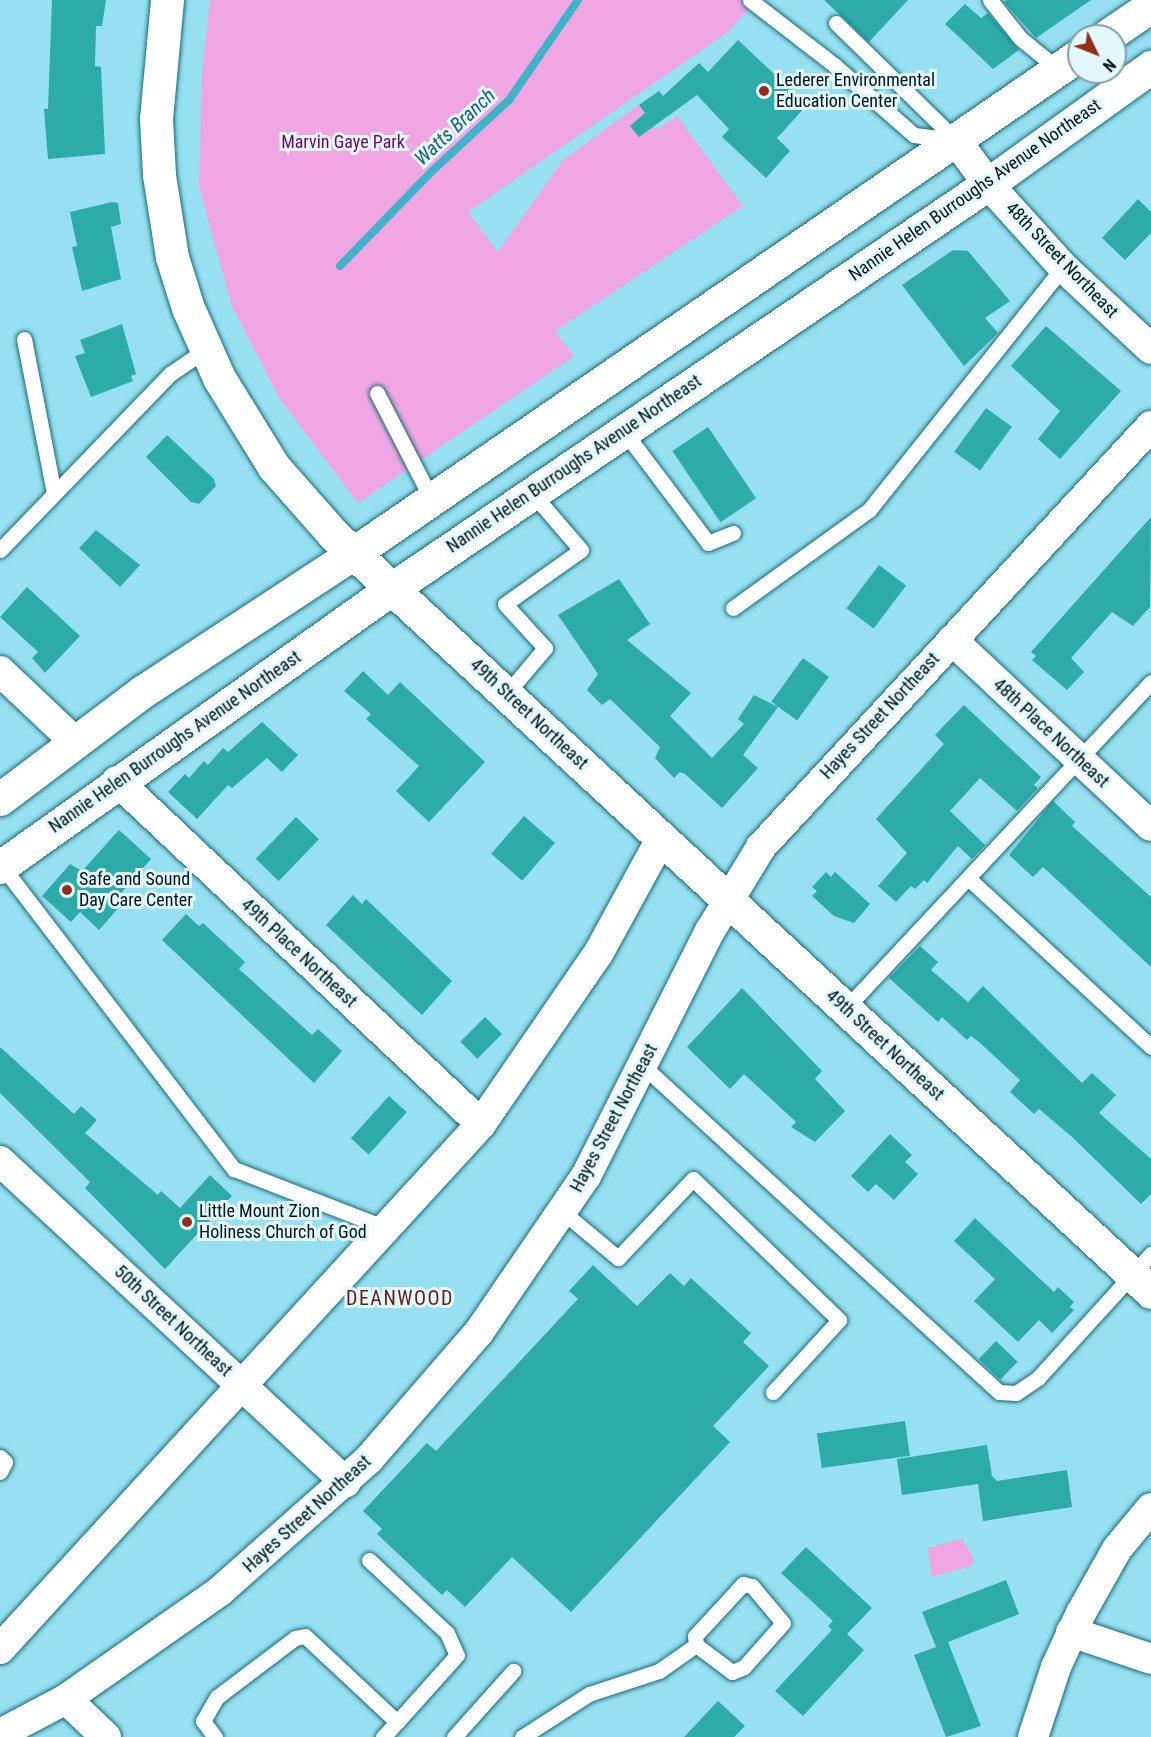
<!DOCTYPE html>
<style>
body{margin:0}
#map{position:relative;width:1151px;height:1737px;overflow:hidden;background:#96e0f1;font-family:"Roboto Condensed",sans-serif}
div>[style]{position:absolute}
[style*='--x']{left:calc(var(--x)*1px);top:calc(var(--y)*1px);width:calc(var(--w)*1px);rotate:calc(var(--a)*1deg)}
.green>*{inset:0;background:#f0a6e3}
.stream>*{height:8px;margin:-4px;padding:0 4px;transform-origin:4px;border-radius:4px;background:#40b3ca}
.building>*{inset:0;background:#2caba9;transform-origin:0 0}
.roads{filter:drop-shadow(0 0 2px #186978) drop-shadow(0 0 2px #186978)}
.lane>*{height:15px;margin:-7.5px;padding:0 7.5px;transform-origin:7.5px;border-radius:7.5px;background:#fff}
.street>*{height:30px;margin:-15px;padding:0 15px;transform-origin:15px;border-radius:15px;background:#fff}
.secondary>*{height:33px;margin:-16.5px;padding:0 16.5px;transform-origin:16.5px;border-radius:16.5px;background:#fff}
.dots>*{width:16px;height:16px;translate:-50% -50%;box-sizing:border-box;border:3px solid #e3f8fd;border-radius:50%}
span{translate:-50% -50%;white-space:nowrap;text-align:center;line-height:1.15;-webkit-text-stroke:6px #e3f8fd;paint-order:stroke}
.poi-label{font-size:18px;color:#001217}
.left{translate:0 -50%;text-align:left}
.park-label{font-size:18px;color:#6f0865}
.street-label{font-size:18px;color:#001217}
.water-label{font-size:20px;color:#215f6b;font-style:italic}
.neighbourhood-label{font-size:20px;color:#611e11;letter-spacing:1.5px}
.north{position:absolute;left:1067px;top:24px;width:60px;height:60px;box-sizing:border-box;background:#e3f8fd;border:2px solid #889ca1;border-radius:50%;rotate:133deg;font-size:16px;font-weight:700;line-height:24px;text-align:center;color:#001217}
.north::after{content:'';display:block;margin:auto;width:21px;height:27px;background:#952c17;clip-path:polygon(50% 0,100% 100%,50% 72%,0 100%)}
</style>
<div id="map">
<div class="green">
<i style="clip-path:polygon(210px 0,757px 0,728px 32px,468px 212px,498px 252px,563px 160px,639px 105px,656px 130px,677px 116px,743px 206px,555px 331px,574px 356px,358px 503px,280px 399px,232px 306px,199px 187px,202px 73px)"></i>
<i style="clip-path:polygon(962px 1539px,974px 1559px,971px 1566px,932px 1577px,928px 1548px)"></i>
</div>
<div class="stream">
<i style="--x:340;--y:266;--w:129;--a:-45.9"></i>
<i style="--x:430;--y:173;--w:108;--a:-42.7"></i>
<i style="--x:509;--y:100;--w:121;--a:-55.4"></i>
</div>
<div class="building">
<i style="clip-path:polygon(52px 0,106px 0,102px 26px,96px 26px,95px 66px,101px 67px,105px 154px,48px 159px,44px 109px,48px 109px)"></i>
<i style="clip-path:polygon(824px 0,908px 0,869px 42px)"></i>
<i style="clip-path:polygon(1007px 0,1091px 0,1036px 38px,1004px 2px)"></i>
<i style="clip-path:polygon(965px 4px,981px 18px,988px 13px,1019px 50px,993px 69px,945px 24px)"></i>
<i style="clip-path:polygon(738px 40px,807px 105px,777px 138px,790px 151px,766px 178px,722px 137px,729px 129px,697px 95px,639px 137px,630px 126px,645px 113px,639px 105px,659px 91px,663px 96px,699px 63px,708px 72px)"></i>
<i style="clip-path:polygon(1138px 199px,1151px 212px,1151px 233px,1125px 260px,1102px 238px)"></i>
<i style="clip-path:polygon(112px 202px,118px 203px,121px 224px,111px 227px,121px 279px,82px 291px,72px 247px,77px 246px,70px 212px)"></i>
<i style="clip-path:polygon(953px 250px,968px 251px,1010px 301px,985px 318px,998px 333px,964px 366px,902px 285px)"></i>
<i style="clip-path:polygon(122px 324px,136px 374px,131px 376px,133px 381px,91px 397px,75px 356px,85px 353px,80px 340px)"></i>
<i style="clip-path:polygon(1046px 326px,1121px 391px,1060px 459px,1038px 439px,1060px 411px,1011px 366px)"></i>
<i style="left:986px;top:408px;width:32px;height:54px;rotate:36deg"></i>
<i style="left:708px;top:427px;width:86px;height:43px;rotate:56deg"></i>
<i style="clip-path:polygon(167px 435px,214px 479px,216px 486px,199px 504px,191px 502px,146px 457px)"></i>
<i style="clip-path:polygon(1151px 517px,1150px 607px,1133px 626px,1112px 612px,1071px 658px,1084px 672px,1067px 690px,1032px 660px,1036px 656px,1031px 652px)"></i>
<i style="clip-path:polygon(96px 530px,140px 565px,120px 587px,79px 548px)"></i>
<i style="left:879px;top:565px;width:34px;height:54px;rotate:37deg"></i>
<i style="clip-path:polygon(619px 579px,650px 624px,627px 640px,691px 693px,670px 716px,712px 758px,744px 724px,738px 719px,754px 695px,778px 707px,743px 755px,758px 768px,722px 808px,685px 774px,680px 772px,674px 778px,655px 758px,660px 747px,610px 699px,602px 705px,587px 690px,598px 674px,558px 615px)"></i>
<i style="clip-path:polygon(27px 587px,80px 636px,45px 673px,32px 658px,38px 652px,0 617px)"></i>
<i style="left:803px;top:658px;width:32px;height:54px;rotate:36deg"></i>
<i style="clip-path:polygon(363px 671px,388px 695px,400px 682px,485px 762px,429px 822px,396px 791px,419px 766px,366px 719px,371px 714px,344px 691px)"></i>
<i style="clip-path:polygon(964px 705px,1041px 777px,1034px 785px,1038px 788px,1017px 811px,980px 778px,950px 811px,985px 845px,972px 859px,958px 846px,927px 883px,924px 880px,915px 889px,911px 886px,896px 902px,878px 886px,907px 853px,876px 819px,944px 744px,935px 735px)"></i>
<i style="clip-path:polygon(262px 722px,298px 755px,282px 772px,267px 758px,232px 788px,228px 785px,197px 819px,168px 792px,185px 774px,189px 778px,204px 761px,208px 765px,223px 748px,228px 752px)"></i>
<i style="clip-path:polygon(1053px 801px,1075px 822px,1072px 826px,1151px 897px,1151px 967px,1043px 867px,1033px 877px,1009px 855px)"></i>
<i style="left:524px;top:816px;width:41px;height:50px;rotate:41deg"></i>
<i style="left:296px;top:817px;width:32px;height:58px;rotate:44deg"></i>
<i style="clip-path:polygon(119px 830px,151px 859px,115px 900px,121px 905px,99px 930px,80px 912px,71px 922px,42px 896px,70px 864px,82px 871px)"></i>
<i style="clip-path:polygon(826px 872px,831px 877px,835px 872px,870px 904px,854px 923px,834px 916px,812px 896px,817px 891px,812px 887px)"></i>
<i style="clip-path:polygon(353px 895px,362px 904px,366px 899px,452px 981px,422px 1015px,326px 925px)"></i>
<i style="clip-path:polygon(186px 914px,199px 926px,203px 923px,245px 962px,239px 969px,312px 1035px,318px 1029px,342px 1051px,314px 1083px,162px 940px)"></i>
<i style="clip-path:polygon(920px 946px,938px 962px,931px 970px,968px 1002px,983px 986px,1082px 1083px,1092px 1073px,1116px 1095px,1099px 1113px,1151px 1159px,1151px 1194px,1141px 1204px,1071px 1136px,1039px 1109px,1034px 1114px,1010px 1092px,1020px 1080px,979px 1042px,971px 1036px,967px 1040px,942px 1017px,938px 1022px,889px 978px)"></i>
<i style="clip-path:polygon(742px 988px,822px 1071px,815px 1079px,845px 1111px,815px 1142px,791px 1127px,796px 1122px,744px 1074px,730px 1089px,687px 1047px)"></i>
<i style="left:485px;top:1017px;width:24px;height:35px;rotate:45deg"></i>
<i style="clip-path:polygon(0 1047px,74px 1114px,81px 1106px,97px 1120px,85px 1133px,158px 1195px,161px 1191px,180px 1208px,210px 1175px,232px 1196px,165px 1269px,85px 1188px,90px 1182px,0 1093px)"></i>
<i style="left:389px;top:1096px;width:24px;height:57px;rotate:42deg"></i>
<i style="clip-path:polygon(890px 1134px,912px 1155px,905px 1162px,918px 1174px,894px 1200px,876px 1184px,868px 1192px,851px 1176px)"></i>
<i style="clip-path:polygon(975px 1218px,1054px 1292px,1058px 1287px,1074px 1302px,1070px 1307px,1074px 1310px,1052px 1333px,1039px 1320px,1018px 1342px,974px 1301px,995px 1279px,954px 1241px)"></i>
<i style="clip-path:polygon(593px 1265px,637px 1306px,670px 1273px,684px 1286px,691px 1278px,751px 1333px,743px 1342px,769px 1366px,713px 1426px,730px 1442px,571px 1612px,512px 1557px,465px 1607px,447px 1590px,442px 1595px,377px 1534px,382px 1529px,363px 1511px,427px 1443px,436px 1451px,578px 1299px,569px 1291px)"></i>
<i style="left:996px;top:1341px;width:30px;height:25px;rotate:44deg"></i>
<i style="left:905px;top:1421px;width:35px;height:89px;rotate:82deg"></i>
<i style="clip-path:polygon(987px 1445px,992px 1476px,997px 1481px,1067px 1470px,1072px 1507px,983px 1521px,978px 1484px,902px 1495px,897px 1459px)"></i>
<i style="clip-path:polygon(806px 1547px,872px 1608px,847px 1634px,864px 1650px,803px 1716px,775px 1691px,832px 1630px,828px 1626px,833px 1621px,781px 1573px)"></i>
<i style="clip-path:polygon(1006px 1580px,1019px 1614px,948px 1642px,981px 1726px,946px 1737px,914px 1655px,936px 1647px,922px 1612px)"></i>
<i style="clip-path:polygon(718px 1701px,745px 1726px,734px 1737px,684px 1737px)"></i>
</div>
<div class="roads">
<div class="lane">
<i style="--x:750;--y:0;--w:106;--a:37.7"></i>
<i style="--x:834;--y:65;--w:106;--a:41.2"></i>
<i style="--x:914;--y:135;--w:35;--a:7"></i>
<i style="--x:990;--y:0;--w:48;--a:51.7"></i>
<i style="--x:1020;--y:38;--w:49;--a:39.2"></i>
<i style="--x:836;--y:23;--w:166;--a:44.3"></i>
<i style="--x:24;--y:339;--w:158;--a:79"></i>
<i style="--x:377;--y:393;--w:118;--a:62.8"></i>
<i style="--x:623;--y:430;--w:141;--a:53"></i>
<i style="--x:708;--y:543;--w:27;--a:-22"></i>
<i style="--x:0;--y:550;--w:245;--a:-46"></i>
<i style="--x:170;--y:374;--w:42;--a:-34.4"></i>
<i style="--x:733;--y:608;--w:168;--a:-35.8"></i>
<i style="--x:869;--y:510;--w:311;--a:-51.4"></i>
<i style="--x:507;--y:693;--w:59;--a:-49.8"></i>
<i style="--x:545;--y:648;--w:59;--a:-132.3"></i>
<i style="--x:505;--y:604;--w:93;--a:-35.4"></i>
<i style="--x:581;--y:550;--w:75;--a:-130.7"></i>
<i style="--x:2;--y:866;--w:382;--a:52.6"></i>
<i style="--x:234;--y:1169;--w:166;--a:21.2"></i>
<i style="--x:968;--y:878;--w:249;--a:42.7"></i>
<i style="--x:846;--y:1008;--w:446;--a:-46.9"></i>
<i style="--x:642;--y:1065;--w:484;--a:42.5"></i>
<i style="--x:999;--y:1392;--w:17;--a:3"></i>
<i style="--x:1016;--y:1393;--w:27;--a:-34"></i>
<i style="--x:1038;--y:1378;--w:168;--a:-47.7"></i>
<i style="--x:563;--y:1212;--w:72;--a:39.9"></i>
<i style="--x:618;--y:1258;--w:109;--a:-46.5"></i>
<i style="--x:693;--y:1179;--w:203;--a:44"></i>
<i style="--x:839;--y:1320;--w:98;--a:132.5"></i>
<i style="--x:0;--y:1457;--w:7;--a:45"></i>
<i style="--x:5;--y:1462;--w:11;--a:117"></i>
<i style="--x:369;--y:1560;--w:107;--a:43.1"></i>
<i style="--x:447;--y:1633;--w:24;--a:66"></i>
<i style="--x:457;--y:1655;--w:90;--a:131.8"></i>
<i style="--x:743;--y:1584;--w:9;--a:13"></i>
<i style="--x:752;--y:1586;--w:48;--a:50"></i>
<i style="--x:783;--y:1623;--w:59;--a:131.6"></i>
<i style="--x:744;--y:1667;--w:13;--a:157"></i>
<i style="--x:732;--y:1672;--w:45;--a:-143.1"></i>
<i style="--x:696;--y:1645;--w:9;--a:-96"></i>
<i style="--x:695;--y:1636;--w:71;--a:-47.3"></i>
<i style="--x:215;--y:1737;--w:20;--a:-127"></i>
<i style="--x:203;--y:1721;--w:28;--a:-60"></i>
<i style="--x:217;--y:1697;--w:98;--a:-37.1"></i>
<i style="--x:295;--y:1638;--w:10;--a:-11"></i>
<i style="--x:305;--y:1636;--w:126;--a:43.1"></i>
<i style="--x:397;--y:1722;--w:21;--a:133"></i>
<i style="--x:454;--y:1737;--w:89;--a:-48.2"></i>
<i style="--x:522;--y:1737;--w:80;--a:-32.7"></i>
<i style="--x:589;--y:1694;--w:74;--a:-18.2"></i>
<i style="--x:659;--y:1671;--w:45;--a:-35.1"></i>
</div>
<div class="street">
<i style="--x:955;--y:139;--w:56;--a:53.7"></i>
<i style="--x:988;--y:184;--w:112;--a:47.9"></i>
<i style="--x:1063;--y:267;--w:120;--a:43"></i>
<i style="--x:952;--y:640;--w:272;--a:43.1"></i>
<i style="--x:0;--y:671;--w:103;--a:43.4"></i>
<i style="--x:117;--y:781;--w:500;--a:43.3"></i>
<i style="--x:0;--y:1161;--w:472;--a:42.9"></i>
<i style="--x:1071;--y:1632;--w:84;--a:18.6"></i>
<i style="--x:0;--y:1649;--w:712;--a:-47.5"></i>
<i style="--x:481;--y:1124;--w:206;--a:-55.5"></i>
<i style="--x:598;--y:954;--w:133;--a:-61.3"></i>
<i style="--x:66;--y:1699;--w:55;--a:43.5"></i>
<i style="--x:0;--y:1734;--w:75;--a:-27.9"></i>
<i style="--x:66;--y:1699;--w:188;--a:-35"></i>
<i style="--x:220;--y:1591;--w:199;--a:-41.5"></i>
<i style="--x:369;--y:1459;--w:168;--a:-49.1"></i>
<i style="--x:479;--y:1332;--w:189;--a:-55.6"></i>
<i style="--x:586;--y:1176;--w:275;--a:-63.2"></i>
<i style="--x:710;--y:931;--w:98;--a:-58.7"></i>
<i style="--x:761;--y:847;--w:574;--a:-47.19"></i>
<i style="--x:1033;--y:1737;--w:74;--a:-71.8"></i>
<i style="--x:1056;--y:1667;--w:60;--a:-65.2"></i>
<i style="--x:1081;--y:1613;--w:73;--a:-60.6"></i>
<i style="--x:1117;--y:1549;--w:53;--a:-50.3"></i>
</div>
<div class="secondary">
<i style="--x:167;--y:0;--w:120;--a:95.3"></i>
<i style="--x:156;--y:119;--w:56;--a:86.9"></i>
<i style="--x:159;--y:175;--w:83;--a:81"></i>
<i style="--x:172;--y:257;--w:53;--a:72.6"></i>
<i style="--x:188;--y:308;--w:77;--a:66.1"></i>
<i style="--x:219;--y:378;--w:105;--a:58.3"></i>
<i style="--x:274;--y:467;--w:89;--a:48.6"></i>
<i style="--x:333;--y:534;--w:1115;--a:42.82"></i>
<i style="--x:1107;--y:36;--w:53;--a:-34.3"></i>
<i style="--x:0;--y:799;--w:178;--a:-37"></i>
<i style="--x:142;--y:692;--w:255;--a:-33.3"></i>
<i style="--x:355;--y:552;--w:878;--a:-34.47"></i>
<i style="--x:0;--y:867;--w:482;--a:-35.4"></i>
<i style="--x:393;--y:588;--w:719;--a:-34.18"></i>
<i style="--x:988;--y:184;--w:201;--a:-35.7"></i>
</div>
</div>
<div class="dots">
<i style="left:764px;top:91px;background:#952c17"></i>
<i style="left:67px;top:890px;background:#952c17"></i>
<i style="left:187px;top:1222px;background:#952c17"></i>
</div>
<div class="poi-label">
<span class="left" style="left:776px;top:91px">Lederer Environmental<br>Education Center</span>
<span class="left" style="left:79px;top:890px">Safe and Sound<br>Day Care Center</span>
<span class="left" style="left:199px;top:1222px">Little Mount Zion<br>Holiness Church of God</span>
</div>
<div class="park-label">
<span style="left:343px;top:142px">Marvin Gaye Park</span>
</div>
<div class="street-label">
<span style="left:975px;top:190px;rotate:-35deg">Nannie Helen Burroughs Avenue Northeast</span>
<span style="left:1062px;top:260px;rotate:46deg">48th Street Northeast</span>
<span style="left:574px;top:464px;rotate:-34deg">Nannie Helen Burroughs Avenue Northeast</span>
<span style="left:529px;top:714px;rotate:43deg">49th Street Northeast</span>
<span style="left:880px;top:716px;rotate:-47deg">Hayes Street Northeast</span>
<span style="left:1051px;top:733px;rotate:43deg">48th Place Northeast</span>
<span style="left:175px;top:742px;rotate:-35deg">Nannie Helen Burroughs Avenue Northeast</span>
<span style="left:299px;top:953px;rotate:43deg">49th Place Northeast</span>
<span style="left:885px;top:1045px;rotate:43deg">49th Street Northeast</span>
<span style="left:614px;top:1118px;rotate:-62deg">Hayes Street Northeast</span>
<span style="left:173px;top:1321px;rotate:43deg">50th Street Northeast</span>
<span style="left:307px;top:1514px;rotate:-42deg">Hayes Street Northeast</span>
</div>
<div class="water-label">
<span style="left:455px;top:127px;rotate:-43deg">Watts Branch</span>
</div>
<div class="neighbourhood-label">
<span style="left:400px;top:1298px">DEANWOOD</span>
</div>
<div class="north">N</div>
</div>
